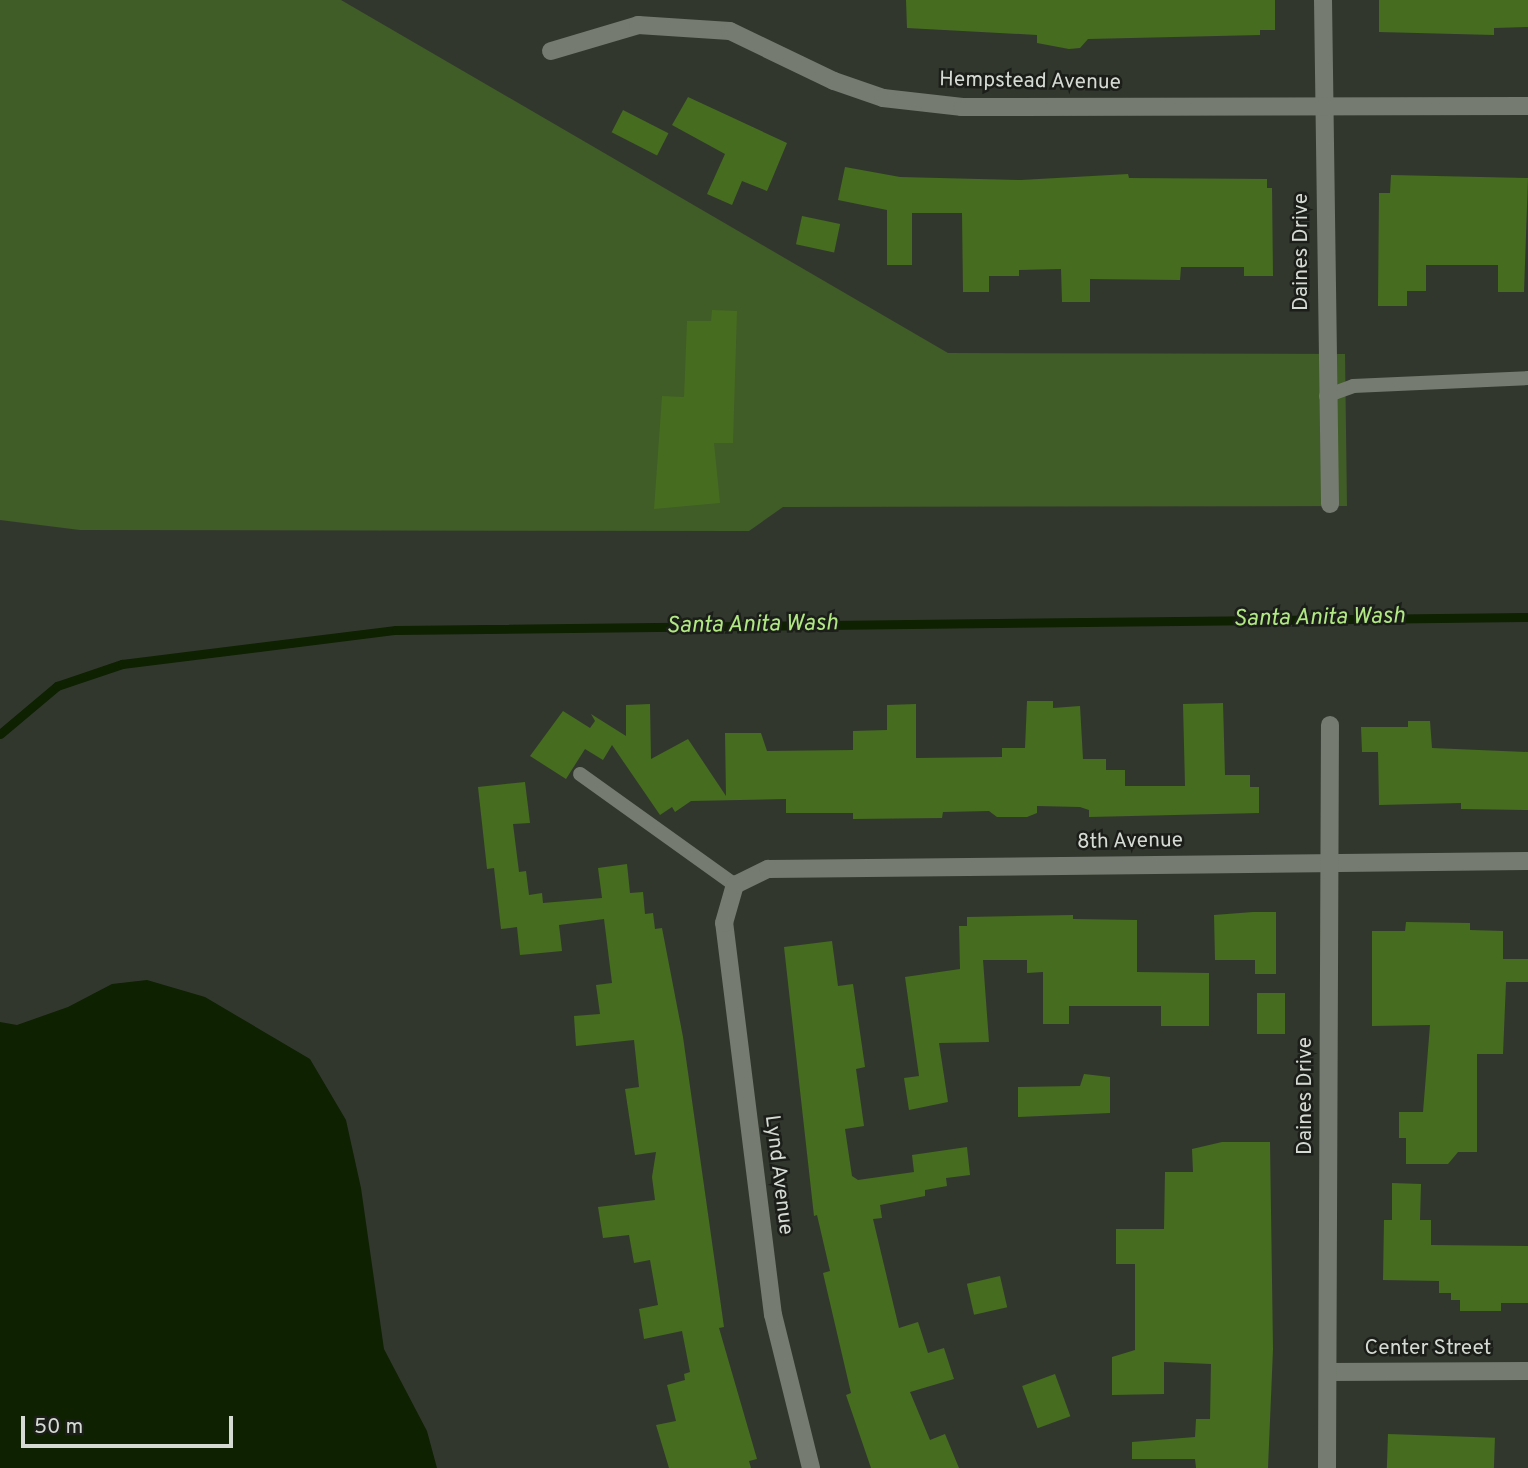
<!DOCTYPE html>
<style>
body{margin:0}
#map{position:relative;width:1528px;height:1468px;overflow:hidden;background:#32372e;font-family:Overpass,sans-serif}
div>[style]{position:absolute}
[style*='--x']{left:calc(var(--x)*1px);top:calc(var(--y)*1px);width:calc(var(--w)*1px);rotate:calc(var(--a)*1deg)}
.green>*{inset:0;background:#405c27}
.water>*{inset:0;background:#0e2100}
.stream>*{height:9px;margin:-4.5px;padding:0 4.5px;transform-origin:4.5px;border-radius:4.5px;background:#0e2100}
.building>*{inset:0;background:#466c20;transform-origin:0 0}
.lane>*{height:14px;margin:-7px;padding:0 7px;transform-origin:7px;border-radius:7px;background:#757b70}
.street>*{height:18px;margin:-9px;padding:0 9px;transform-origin:9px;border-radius:9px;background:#757b70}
span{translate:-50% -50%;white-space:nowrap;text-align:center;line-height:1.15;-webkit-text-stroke:5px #1b1e19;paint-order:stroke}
.street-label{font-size:21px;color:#d6dad4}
.water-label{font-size:23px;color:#b1e883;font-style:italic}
.scale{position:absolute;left:21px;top:1416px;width:212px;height:32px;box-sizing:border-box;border:4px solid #d6dad4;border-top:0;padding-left:9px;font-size:21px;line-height:24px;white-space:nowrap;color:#d6dad4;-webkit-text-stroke:5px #1b1e19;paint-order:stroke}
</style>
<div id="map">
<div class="green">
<i style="clip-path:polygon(0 0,341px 0,948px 353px,1345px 354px,1347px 506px,783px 507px,749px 531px,80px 530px,0 520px)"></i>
</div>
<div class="water">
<i style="clip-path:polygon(147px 980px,205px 997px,310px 1059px,346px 1120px,361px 1188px,384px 1349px,427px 1431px,437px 1468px,0 1468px,0 1022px,17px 1025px,68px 1007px,112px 984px)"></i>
</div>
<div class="stream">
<i style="--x:0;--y:734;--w:75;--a:-40.1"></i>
<i style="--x:57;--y:686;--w:69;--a:-18.7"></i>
<i style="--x:122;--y:664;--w:276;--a:-7.1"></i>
<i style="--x:396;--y:630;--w:1132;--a:-0.66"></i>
</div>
<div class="building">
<i style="clip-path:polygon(906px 0,1275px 0,1275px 30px,1260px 30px,1260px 35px,1088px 39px,1080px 48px,1069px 49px,1037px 43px,1037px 35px,907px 28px)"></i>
<i style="clip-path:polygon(1379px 0,1528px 0,1528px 27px,1494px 28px,1494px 35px,1379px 32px)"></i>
<i style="clip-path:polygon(688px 97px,787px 143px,767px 191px,742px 181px,732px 205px,707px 194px,725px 154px,672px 125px)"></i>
<i style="left:623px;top:110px;width:51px;height:25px;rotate:27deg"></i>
<i style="clip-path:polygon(845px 167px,900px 177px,1021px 180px,1128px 174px,1129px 178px,1267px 179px,1267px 188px,1272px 188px,1273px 276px,1244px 276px,1244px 267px,1181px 267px,1180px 280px,1090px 279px,1090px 302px,1062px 302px,1061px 269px,1019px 270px,1019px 276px,989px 276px,989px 292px,963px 292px,962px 213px,912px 213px,912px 265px,887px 265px,887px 210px,838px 200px)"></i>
<i style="clip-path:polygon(1391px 175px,1528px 178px,1524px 292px,1498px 292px,1498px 265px,1426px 265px,1426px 291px,1407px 291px,1407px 306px,1378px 306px,1379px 193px,1390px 193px)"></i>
<i style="left:802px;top:216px;width:39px;height:29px;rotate:12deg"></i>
<i style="clip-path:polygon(712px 310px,737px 311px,733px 443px,714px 443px,720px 503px,654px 509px,662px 396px,684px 397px,687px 321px,711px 321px)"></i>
<i style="clip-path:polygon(1027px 701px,1053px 701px,1053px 708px,1080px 706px,1083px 759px,1106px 759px,1106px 770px,1125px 770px,1125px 786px,1185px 786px,1183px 704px,1223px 703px,1225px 775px,1250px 775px,1250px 787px,1259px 787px,1259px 813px,1089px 817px,1089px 810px,1080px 807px,1037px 806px,1037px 813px,1027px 817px,997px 817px,989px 811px,943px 812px,942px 818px,853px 819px,853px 813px,786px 813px,786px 799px,691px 801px,675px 812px,672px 807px,660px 815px,612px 745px,603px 760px,585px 749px,566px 779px,530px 756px,563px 711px,590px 728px,595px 721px,591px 714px,626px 736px,626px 705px,650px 704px,651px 759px,688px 739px,726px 796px,725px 733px,761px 733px,767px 751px,853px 750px,853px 731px,887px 730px,887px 705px,916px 704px,916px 758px,1002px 757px,1002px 748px,1025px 748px)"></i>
<i style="clip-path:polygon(1408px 721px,1430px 721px,1432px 748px,1528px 752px,1528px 810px,1461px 809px,1461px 803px,1379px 805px,1378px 752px,1362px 752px,1361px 727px,1408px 727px)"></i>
<i style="clip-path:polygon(525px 782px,530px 823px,513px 824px,519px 872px,526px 871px,529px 895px,542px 893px,543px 903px,602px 898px,598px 868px,627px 864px,630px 893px,643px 892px,645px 914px,653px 913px,655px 929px,662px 928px,683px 1037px,724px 1327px,719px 1328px,757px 1459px,749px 1461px,751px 1468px,669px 1468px,656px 1425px,676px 1421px,667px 1385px,685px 1380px,684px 1374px,690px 1372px,682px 1331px,644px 1339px,639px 1309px,658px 1305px,650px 1260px,634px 1263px,629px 1235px,603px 1238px,598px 1207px,655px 1200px,652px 1177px,656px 1152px,635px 1155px,625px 1089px,639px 1087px,634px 1040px,576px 1046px,574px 1016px,600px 1014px,596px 985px,612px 983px,604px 919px,559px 925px,562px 951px,520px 955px,517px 927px,501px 929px,494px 868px,487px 869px,478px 787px)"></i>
<i style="clip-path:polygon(1253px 912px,1276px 912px,1276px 974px,1255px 974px,1255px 960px,1215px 960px,1214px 915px)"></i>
<i style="clip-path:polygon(1073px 915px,1073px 919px,1137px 920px,1137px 972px,1209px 973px,1209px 1026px,1161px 1026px,1161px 1006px,1069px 1006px,1069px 1024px,1043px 1024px,1043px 972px,1027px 973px,1027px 960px,983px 960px,989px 1042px,939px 1043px,948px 1102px,909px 1110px,904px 1078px,919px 1076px,905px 977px,960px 969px,959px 926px,967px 926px,967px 917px)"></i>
<i style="clip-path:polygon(1406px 922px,1470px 923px,1470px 930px,1503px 931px,1503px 959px,1528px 959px,1528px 982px,1506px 982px,1503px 1054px,1477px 1054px,1477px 1152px,1458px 1152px,1448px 1164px,1406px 1164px,1406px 1138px,1399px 1138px,1399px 1112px,1423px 1112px,1430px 1025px,1372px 1026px,1372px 931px,1405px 931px)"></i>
<i style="clip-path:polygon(832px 941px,838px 986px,853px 984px,865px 1067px,856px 1069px,864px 1126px,845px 1129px,852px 1176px,858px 1180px,914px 1172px,912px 1155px,967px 1147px,970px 1175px,946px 1178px,947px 1186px,925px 1190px,925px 1196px,880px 1205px,882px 1218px,873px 1219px,899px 1328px,918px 1322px,928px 1353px,944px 1348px,954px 1379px,910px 1392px,930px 1440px,945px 1434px,959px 1468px,871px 1468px,846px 1395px,851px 1393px,823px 1273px,830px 1271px,817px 1215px,814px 1216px,784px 947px)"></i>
<i style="left:1257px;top:993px;width:28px;height:41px"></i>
<i style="clip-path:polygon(1084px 1074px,1110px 1077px,1110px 1113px,1018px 1117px,1018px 1087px,1080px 1086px)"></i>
<i style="clip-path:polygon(1222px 1142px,1270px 1142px,1273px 1349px,1268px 1468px,1196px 1468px,1195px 1459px,1132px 1459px,1132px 1442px,1195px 1437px,1196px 1419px,1210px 1419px,1211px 1364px,1164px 1362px,1164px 1394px,1112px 1395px,1112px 1357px,1135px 1350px,1135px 1264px,1116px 1264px,1116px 1229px,1164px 1229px,1165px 1172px,1193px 1172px,1192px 1149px)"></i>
<i style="clip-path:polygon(1392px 1183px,1421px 1184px,1420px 1220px,1431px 1220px,1431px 1245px,1528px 1246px,1528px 1303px,1501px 1303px,1501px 1311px,1460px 1311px,1460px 1300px,1451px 1300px,1451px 1293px,1439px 1293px,1439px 1281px,1383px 1280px,1384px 1220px,1392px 1220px)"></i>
<i style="left:1000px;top:1276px;width:32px;height:34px;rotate:77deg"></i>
<i style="left:1055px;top:1374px;width:45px;height:35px;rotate:70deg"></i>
<i style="left:1388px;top:1434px;width:107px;height:34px;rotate:2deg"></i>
</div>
<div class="lane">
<i style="--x:1326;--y:396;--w:29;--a:-20"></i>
<i style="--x:1353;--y:386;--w:175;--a:-2.6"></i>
<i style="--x:580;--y:774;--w:191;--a:35.6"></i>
</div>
<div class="street">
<i style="--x:1323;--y:0;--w:504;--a:89.2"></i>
<i style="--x:551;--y:51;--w:91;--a:-16.6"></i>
<i style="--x:638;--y:25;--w:92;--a:3.7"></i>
<i style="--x:730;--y:31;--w:115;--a:25.7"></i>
<i style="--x:834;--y:81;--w:52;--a:19.1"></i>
<i style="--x:883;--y:98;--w:80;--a:6.5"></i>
<i style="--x:962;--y:107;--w:566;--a:-0.1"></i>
<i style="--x:1328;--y:1372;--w:200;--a:-0.3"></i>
<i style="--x:811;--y:1468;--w:158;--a:-103.9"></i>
<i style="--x:773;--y:1315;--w:395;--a:-97.1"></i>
<i style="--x:724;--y:923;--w:40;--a:-74"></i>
<i style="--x:735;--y:885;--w:37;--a:-26"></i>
<i style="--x:768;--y:869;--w:760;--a:-0.6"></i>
<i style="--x:1327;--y:1468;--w:743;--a:-89.77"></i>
</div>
<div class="street-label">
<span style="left:1030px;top:82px;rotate:1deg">Hempstead Avenue</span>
<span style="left:1302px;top:252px;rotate:-90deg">Daines Drive</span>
<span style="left:1130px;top:842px;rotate:-1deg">8th Avenue</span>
<span style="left:1306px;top:1096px;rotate:-90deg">Daines Drive</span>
<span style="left:778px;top:1175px;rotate:83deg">Lynd Avenue</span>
<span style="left:1428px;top:1349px">Center Street</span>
</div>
<div class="water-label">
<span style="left:1319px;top:619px;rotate:-1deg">Santa Anita Wash</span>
<span style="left:752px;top:626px;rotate:-1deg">Santa Anita Wash</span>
</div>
<div class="scale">50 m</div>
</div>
